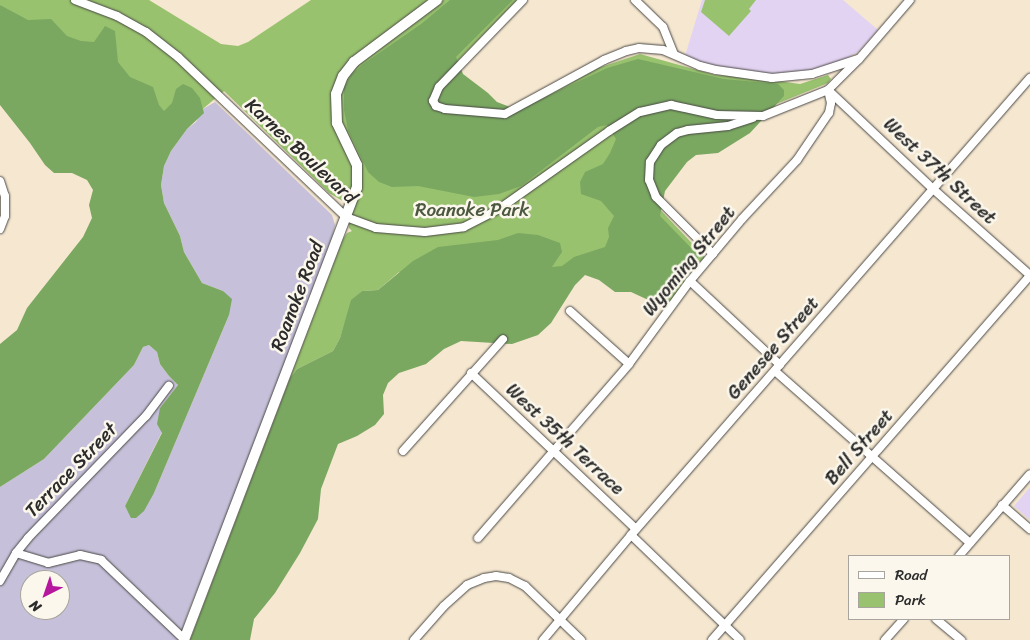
<!DOCTYPE html>
<style>
body{margin:0}
#map{position:relative;width:1030px;height:640px;overflow:hidden;background:#f5e7d0;font-family:Sriracha,sans-serif}
div>[style]{position:absolute}
[style*='--x']{left:calc(var(--x)*1px);top:calc(var(--y)*1px);width:calc(var(--w)*1px);rotate:calc(var(--a)*1deg)}
.built>*{inset:0;background:#e3d3f2}
.industrial>*{inset:0;background:#c6c0da}
.green>*{inset:0;background:#98c26e}
.forest>*{inset:0;background:#7aa861}
.roads{filter:drop-shadow(0 0 1px #494744) drop-shadow(0 0 1px #494744)}
.minor>*{height:8px;margin:-4px;padding:0 4px;transform-origin:4px;border-radius:4px;background:#fff}
.tertiary>*{height:10px;margin:-5px;padding:0 5px;transform-origin:5px;border-radius:5px;background:#fff}
span{translate:-50% -50%;white-space:nowrap;text-align:center;line-height:1.15;-webkit-text-stroke:5px #fbf7ec;paint-order:stroke}
.street-label{font-size:19px;color:#2b2b2b}
.park-label{font-size:19px;color:#4c583f}
.legend{position:absolute;left:848px;top:555px;width:162px;height:65px;box-sizing:border-box;background:#fbf7ec;border:1px solid #a8a59f;margin:0;padding:6px 9px;list-style:none;font-size:15px;color:#2b2b2b}
.legend li{display:flex;align-items:center;gap:10px;height:25px}
.legend b{width:25px;border:1px solid #a8a59f}
.north{position:absolute;left:20px;top:570px;width:50px;height:50px;box-sizing:border-box;background:#fbf7ec;border:1px solid #a8a59f;border-radius:50%;rotate:221deg;font-size:14px;font-weight:700;line-height:20px;text-align:center;color:#2b2b2b}
.north::after{content:'';display:block;margin:auto;width:18px;height:22px;background:#b5179e;clip-path:polygon(50% 0,100% 100%,50% 72%,0 100%)}
</style>
<div id="map">
<div class="built">
<i style="clip-path:polygon(702px 0,843px 0,878px 30px,858px 52px,840px 63px,810px 73px,774px 75px,737px 71px,708px 65px,685px 56px)"></i>
<i style="clip-path:polygon(1030px 487px,1030px 520px,1014px 506px)"></i>
</div>
<div class="industrial">
<i style="clip-path:polygon(evenodd,215px 102px,332px 215px,335px 225px,333px 235px,235px 496px,188px 613px,179px 640px,0 640px,0 487px,44px 459px,134px 365px,143px 347px,149px 345px,157px 352px,160px 364px,169px 376px,178px 385px,160px 408px,162px 432px,125px 506px,131px 517px,154px 493px,229px 315px,223px 291px,202px 283px,184px 252px,180px 236px,164px 203px,161px 185px,164px 166px,171px 151px,187px 129px,196px 122px,203px 109px,215px 102px,30px 580px,60px 580px,60px 610px,30px 610px,30px 580px)"></i>
</div>
<div class="green">
<i style="clip-path:polygon(0 0,149px 0,221px 44px,238px 46px,248px 42px,311px 0,517px 0,439px 80px,511px 116px,598px 68px,640px 54px,715px 75px,750px 77px,800px 84px,828px 75px,831px 79px,828px 83px,719px 127px,650px 199px,705px 257px,690px 273px,668px 307px,606px 263px,452px 319px,399px 272px,378px 290px,362px 291px,352px 300px,340px 338px,333px 351px,297px 369px,290px 378px,343px 239px,347px 233px,352px 231px,349px 228px,346px 203px,329px 193px,224px 91px,146px 157px,0 33px)"></i>
<i style="clip-path:polygon(705px 0,756px 0,749px 9px,751px 11px,729px 36px,701px 12px)"></i>
</div>
<div class="forest">
<i style="clip-path:polygon(450px 0,513px 0,456px 57px,463px 74px,488px 93px,497px 102px,518px 110px,607px 68px,638px 59px,724px 79px,778px 84px,784px 90px,784px 96px,750px 133px,718px 153px,696px 155px,687px 162px,665px 191px,660px 216px,699px 256px,668px 300px,657px 304px,631px 292px,615px 292px,599px 280px,585px 275px,575px 285px,551px 323px,538px 335px,512px 344px,461px 341px,444px 349px,426px 364px,399px 373px,388px 383px,383px 395px,384px 414px,375px 425px,357px 436px,338px 444px,321px 489px,318px 519px,300px 553px,275px 593px,254px 619px,250px 640px,190px 640px,290px 378px,297px 369px,333px 351px,340px 338px,351px 300px,362px 291px,378px 290px,413px 261px,438px 247px,498px 240px,518px 233px,538px 235px,560px 243px,562px 252px,552px 267px,562px 266px,574px 257px,605px 247px,609px 237px,608px 228px,614px 216px,601px 201px,581px 194px,580px 182px,585px 172px,603px 164px,610px 153px,616px 139px,607px 125px,598px 127px,521px 186px,499px 194px,474px 197px,418px 186px,392px 187px,379px 182px,368px 172px,348px 130px,344px 110px,344px 88px,351px 75px,362px 65px,421px 24px)"></i>
<i style="clip-path:polygon(0 5px,28px 20px,51px 19px,67px 36px,81px 41px,94px 42px,105px 26px,115px 31px,118px 62px,130px 77px,153px 87px,159px 105px,164px 111px,172px 103px,176px 89px,183px 84px,192px 88px,200px 98px,204px 113px,187px 129px,171px 151px,164px 166px,161px 185px,164px 203px,180px 236px,184px 252px,202px 283px,223px 291px,232px 299px,229px 315px,154px 493px,144px 511px,136px 518px,131px 518px,125px 506px,162px 433px,157px 424px,160px 408px,178px 385px,169px 376px,160px 364px,157px 352px,149px 345px,143px 347px,134px 365px,44px 459px,0 487px,0 344px,17px 330px,27px 308px,83px 237px,92px 218px,89px 205px,93px 190px,87px 180px,72px 173px,54px 173px,45px 165px,30px 143px,0 105px)"></i>
</div>
<div class="roads">
<div class="minor">
<i style="--x:75;--y:0;--w:45;--a:20.9"></i>
<i style="--x:117;--y:16;--w:33;--a:29"></i>
<i style="--x:146;--y:32;--w:41;--a:38"></i>
<i style="--x:178;--y:57;--w:232;--a:43.6"></i>
<i style="--x:346;--y:217;--w:32;--a:20"></i>
<i style="--x:376;--y:228;--w:49;--a:4.7"></i>
<i style="--x:425;--y:232;--w:39;--a:-7"></i>
<i style="--x:464;--y:227;--w:39;--a:-27"></i>
<i style="--x:499;--y:209;--w:135;--a:-35.3"></i>
<i style="--x:609;--y:131;--w:36;--a:-32"></i>
<i style="--x:640;--y:112;--w:32;--a:-13"></i>
<i style="--x:671;--y:105;--w:47;--a:12.3"></i>
<i style="--x:717;--y:115;--w:46;--a:1.2"></i>
<i style="--x:763;--y:116;--w:70;--a:-21.8"></i>
<i style="--x:828;--y:90;--w:44;--a:-45"></i>
<i style="--x:859;--y:59;--w:78;--a:-49.2"></i>
<i style="--x:523;--y:0;--w:121;--a:134"></i>
<i style="--x:439;--y:87;--w:15;--a:113"></i>
<i style="--x:433;--y:101;--w:6;--a:59"></i>
<i style="--x:436;--y:106;--w:9;--a:18"></i>
<i style="--x:445;--y:109;--w:60;--a:4.8"></i>
<i style="--x:505;--y:114;--w:113;--a:-28.6"></i>
<i style="--x:604;--y:60;--w:24;--a:-22"></i>
<i style="--x:626;--y:51;--w:13;--a:-13"></i>
<i style="--x:639;--y:48;--w:24;--a:5"></i>
<i style="--x:663;--y:50;--w:40;--a:23.4"></i>
<i style="--x:700;--y:66;--w:16;--a:14"></i>
<i style="--x:716;--y:70;--w:57;--a:8.1"></i>
<i style="--x:772;--y:78;--w:40;--a:-5.7"></i>
<i style="--x:812;--y:74;--w:48;--a:-18.1"></i>
<i style="--x:635;--y:0;--w:39;--a:44"></i>
<i style="--x:663;--y:27;--w:29;--a:68"></i>
<i style="--x:828;--y:90;--w:144;--a:43.3"></i>
<i style="--x:933;--y:189;--w:130;--a:41.6"></i>
<i style="--x:0;--y:181;--w:16;--a:72"></i>
<i style="--x:5;--y:196;--w:20;--a:90"></i>
<i style="--x:5;--y:216;--w:14;--a:111"></i>
<i style="--x:713;--y:254;--w:81;--a:-135"></i>
<i style="--x:656;--y:197;--w:18;--a:-112"></i>
<i style="--x:649;--y:180;--w:18;--a:-87"></i>
<i style="--x:650;--y:162;--w:20;--a:-57"></i>
<i style="--x:661;--y:145;--w:20;--a:-37"></i>
<i style="--x:677;--y:133;--w:11;--a:-15"></i>
<i style="--x:688;--y:130;--w:40;--a:-5.7"></i>
<i style="--x:728;--y:126;--w:26;--a:-18"></i>
<i style="--x:690;--y:281;--w:123;--a:43"></i>
<i style="--x:570;--y:311;--w:79;--a:41.9"></i>
<i style="--x:775;--y:371;--w:260;--a:41.4"></i>
<i style="--x:471;--y:373;--w:227;--a:43.4"></i>
<i style="--x:403;--y:451;--w:150;--a:-48.2"></i>
<i style="--x:1002;--y:505;--w:37;--a:41"></i>
<i style="--x:631;--y:535;--w:151;--a:43.9"></i>
<i style="--x:478;--y:538;--w:230;--a:-49"></i>
<i style="--x:629;--y:364;--w:103;--a:-53.7"></i>
<i style="--x:690;--y:281;--w:81;--a:-50"></i>
<i style="--x:742;--y:219;--w:81;--a:-47"></i>
<i style="--x:797;--y:160;--w:57;--a:-55.8"></i>
<i style="--x:829;--y:113;--w:10;--a:-79"></i>
<i style="--x:831;--y:103;--w:13;--a:-103"></i>
<i style="--x:16;--y:553;--w:34;--a:17"></i>
<i style="--x:48;--y:563;--w:33;--a:-14"></i>
<i style="--x:80;--y:555;--w:22;--a:13"></i>
<i style="--x:101;--y:560;--w:116;--a:43.6"></i>
<i style="--x:959;--y:556;--w:108;--a:-49.1"></i>
<i style="--x:0;--y:581;--w:32;--a:-60"></i>
<i style="--x:16;--y:553;--w:19;--a:-51"></i>
<i style="--x:28;--y:538;--w:170;--a:-46"></i>
<i style="--x:146;--y:416;--w:38;--a:-53"></i>
<i style="--x:936;--y:619;--w:33;--a:40"></i>
<i style="--x:414;--y:640;--w:45;--a:-48.6"></i>
<i style="--x:444;--y:606;--w:31;--a:-42"></i>
<i style="--x:467;--y:585;--w:18;--a:-22"></i>
<i style="--x:484;--y:578;--w:12;--a:-9"></i>
<i style="--x:496;--y:576;--w:13;--a:9"></i>
<i style="--x:509;--y:578;--w:18;--a:27"></i>
<i style="--x:525;--y:586;--w:78;--a:44"></i>
<i style="--x:543;--y:640;--w:137;--a:-50"></i>
<i style="--x:631;--y:535;--w:607;--a:-48.88"></i>
<i style="--x:712;--y:640;--w:483;--a:-48.9"></i>
<i style="--x:885;--y:640;--w:28;--a:-48"></i>
</div>
<div class="tertiary">
<i style="--x:184;--y:640;--w:484;--a:-69.1"></i>
<i style="--x:357;--y:188;--w:23;--a:-90"></i>
<i style="--x:357;--y:165;--w:47;--a:-115.5"></i>
<i style="--x:337;--y:123;--w:29;--a:-92"></i>
<i style="--x:336;--y:94;--w:19;--a:-69"></i>
<i style="--x:343;--y:76;--w:18;--a:-52"></i>
<i style="--x:354;--y:62;--w:104;--a:-36.8"></i>
</div>
</div>
<div class="street-label">
<span style="left:301px;top:151px;rotate:43deg">Karnes Boulevard</span>
<span style="left:940px;top:171px;rotate:43deg">West 37th Street</span>
<span style="left:689px;top:261px;rotate:-51deg">Wyoming Street</span>
<span style="left:297px;top:296px;rotate:-69deg">Roanoke Road</span>
<span style="left:773px;top:348px;rotate:-49deg">Genesee Street</span>
<span style="left:565px;top:439px;rotate:43deg">West 35th Terrace</span>
<span style="left:859px;top:447px;rotate:-49deg">Bell Street</span>
<span style="left:71px;top:470px;rotate:-46deg">Terrace Street</span>
</div>
<div class="park-label">
<span style="left:472px;top:210px">Roanoke Park</span>
</div>
<ul class="legend">
<li><b style="height:6px;background:#fff"></b>Road</li>
<li><b style="height:14px;background:#98c26e"></b>Park</li>
</ul>
<div class="north">N</div>
</div>
